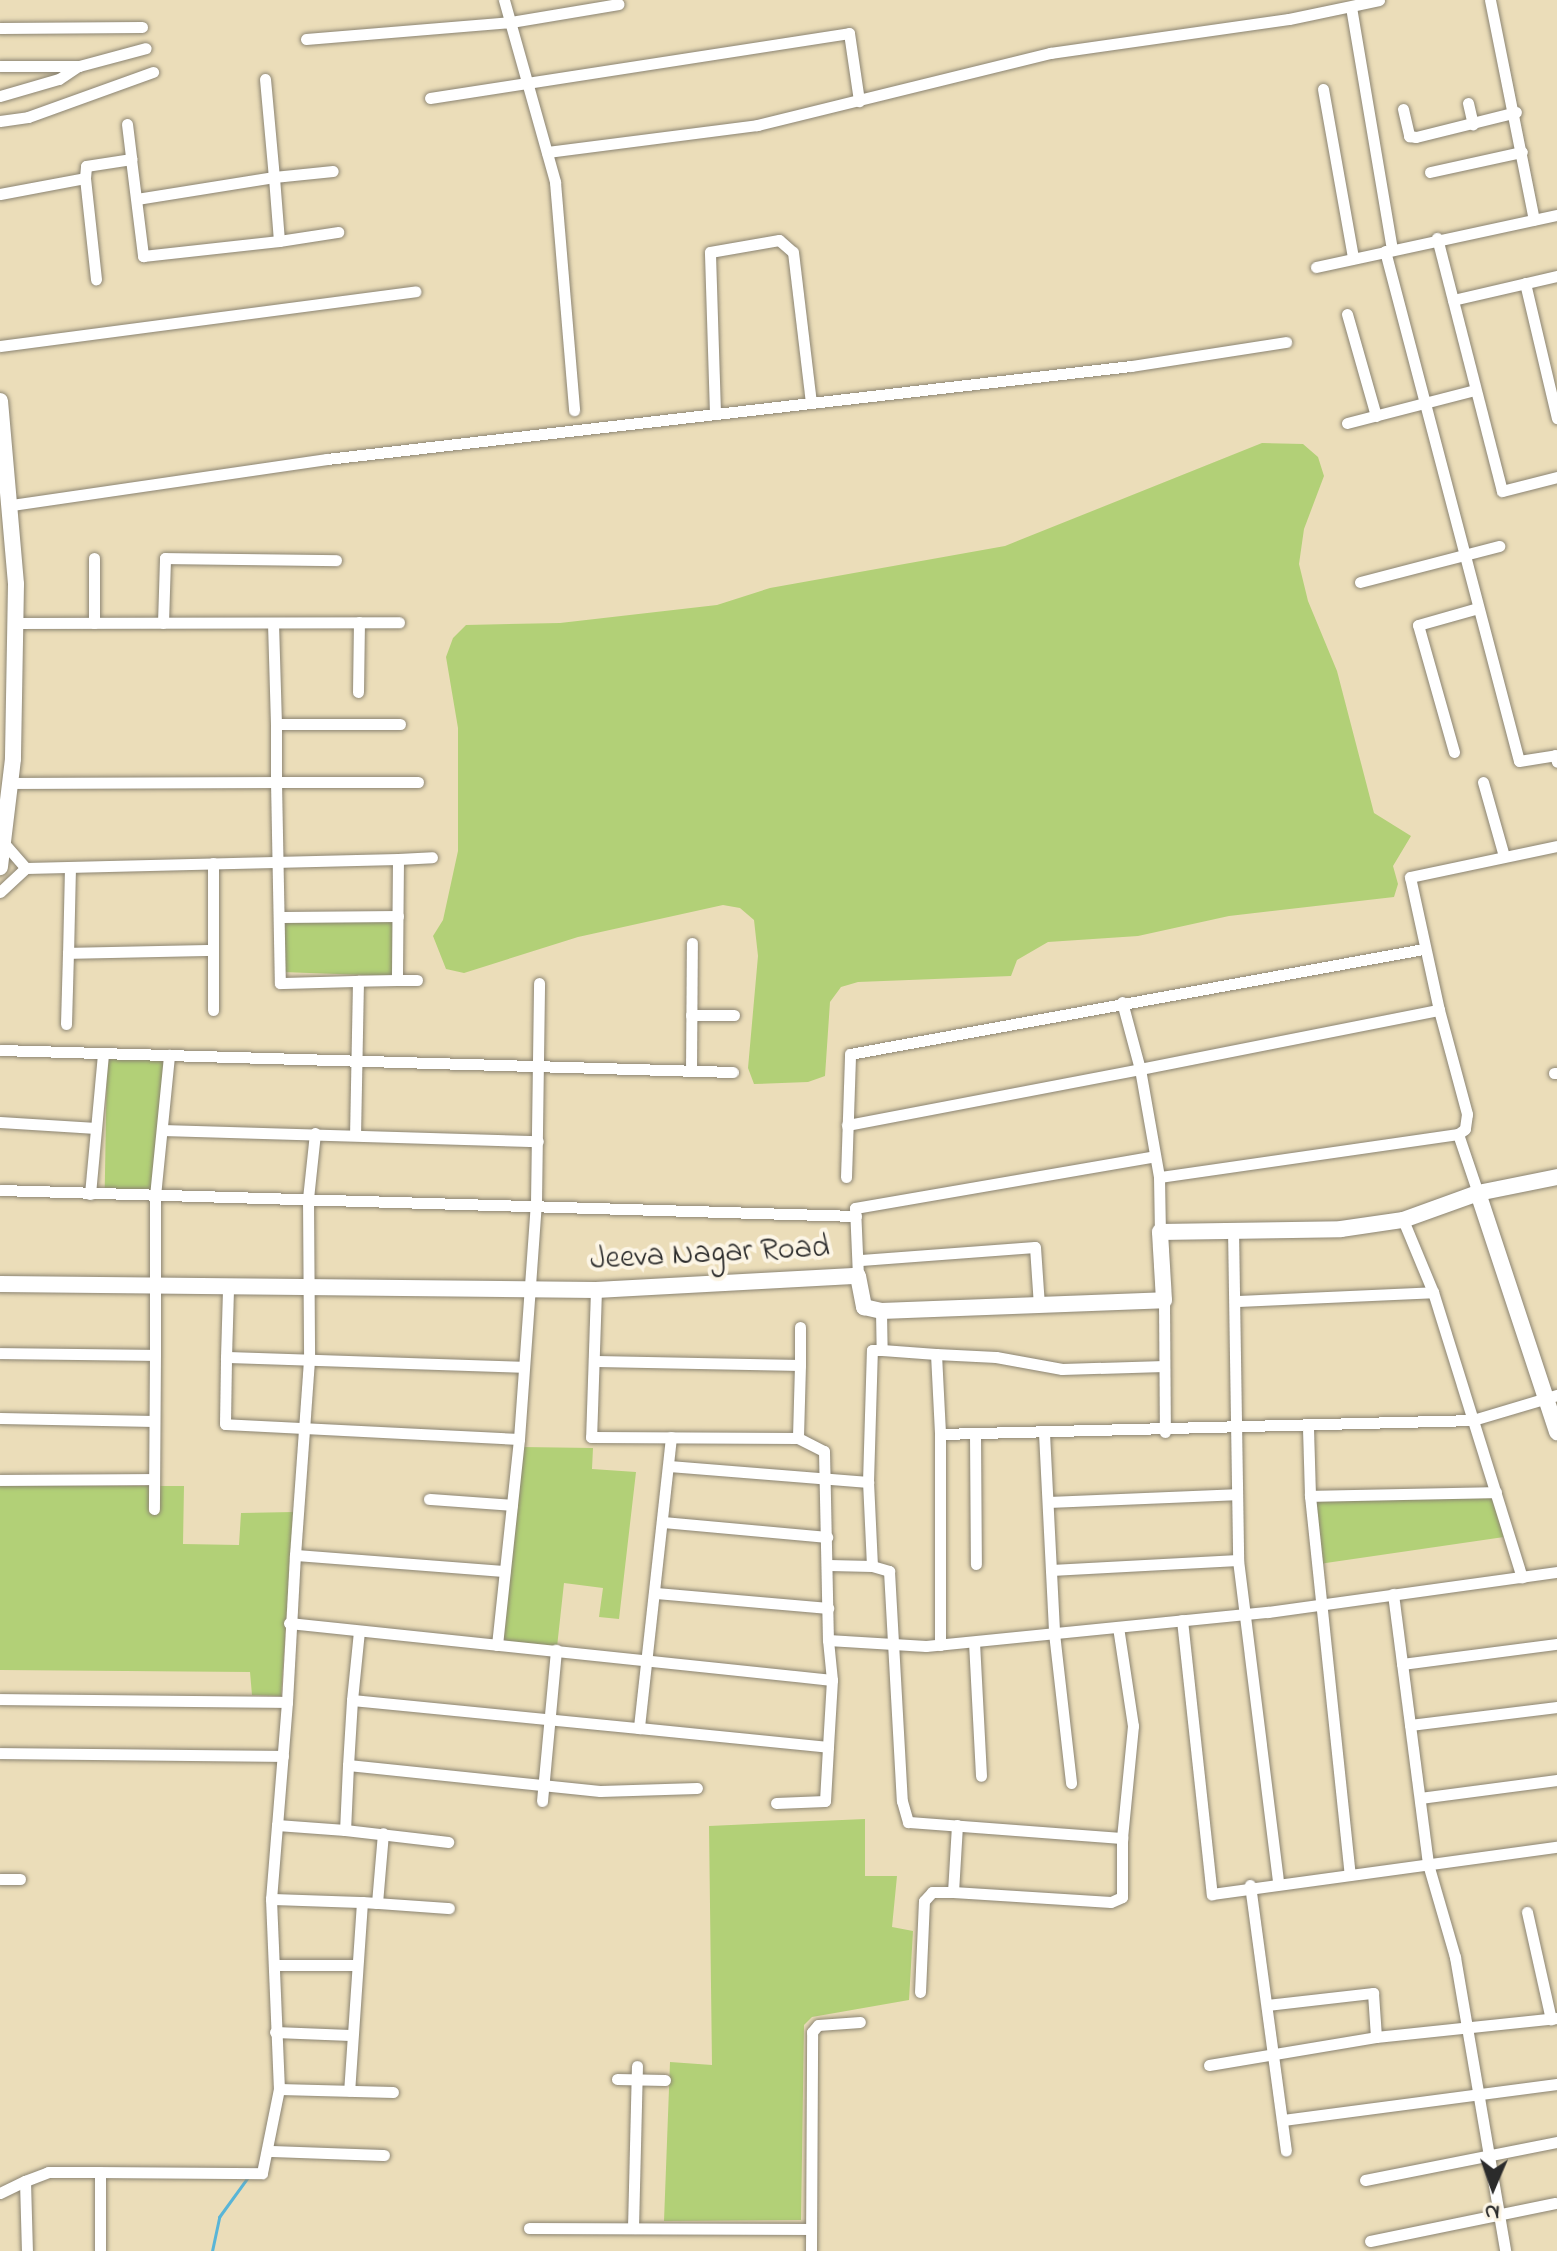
<!DOCTYPE html>
<style>
body{margin:0}
#map{position:relative;width:1557px;height:2251px;overflow:hidden;background:#ebddb9;font-family:"Indie Flower",sans-serif}
div>[style]{position:absolute}
[style*='--x']{left:calc(var(--x)*1px);top:calc(var(--y)*1px);width:calc(var(--w)*1px);rotate:calc(var(--a)*1deg)}
.green>*{inset:0;background:#b2d077;transform-origin:0 0}
.stream>*{height:3px;margin:-1.5px;padding:0 1.5px;transform-origin:1.5px;border-radius:1.5px;background:#59b5d7}
.roads{filter:drop-shadow(0 0 2px #8b8472) drop-shadow(0 0 2px #8b8472)}
.street>*{height:11px;margin:-5.5px;padding:0 5.5px;transform-origin:5.5px;border-radius:5.5px;background:#fff}
.secondary>*{height:16px;margin:-8px;padding:0 8px;transform-origin:8px;border-radius:8px;background:#fff}
span{translate:-50% -50%;white-space:nowrap;text-align:center;line-height:1.15;-webkit-text-stroke:8px #fcf5e5;paint-order:stroke}
.street-label{font-size:32px;color:#2b2b2b}
.north{position:absolute;left:1453px;top:2147px;width:80px;height:80px;-webkit-text-stroke:6px #fcf5e5;paint-order:stroke;rotate:182deg;font-size:22px;font-weight:700;line-height:32px;text-align:center;color:#2b2b2b}
.north::after{content:'';display:block;margin:auto;width:28px;height:36px;background:#2b2b2b;clip-path:polygon(50% 0,100% 100%,50% 72%,0 100%)}
</style>
<div id="map">
<div class="green">
<i style="clip-path:polygon(1262px 443px,1303px 444px,1318px 457px,1324px 476px,1304px 529px,1299px 564px,1308px 601px,1337px 671px,1374px 813px,1411px 836px,1393px 866px,1398px 884px,1394px 897px,1229px 916px,1138px 936px,1048px 942px,1017px 960px,1011px 976px,858px 982px,841px 987px,830px 1002px,825px 1076px,808px 1082px,754px 1084px,748px 1068px,758px 956px,754px 920px,740px 908px,723px 905px,578px 937px,464px 973px,446px 969px,433px 936px,443px 920px,458px 851px,458px 728px,446px 657px,453px 638px,466px 625px,560px 623px,717px 605px,770px 588px,1005px 546px)"></i>
<i style="left:395px;top:919px;width:57px;height:111px;rotate:92deg"></i>
<i style="left:107px;top:1059px;width:57px;height:131px;rotate:1deg"></i>
<i style="clip-path:polygon(522px 1447px,593px 1448px,592px 1469px,636px 1472px,619px 1619px,599px 1617px,603px 1588px,564px 1583px,557px 1647px,503px 1642px)"></i>
<i style="clip-path:polygon(0 1486px,184px 1486px,183px 1544px,239px 1545px,241px 1513px,294px 1512px,281px 1696px,252px 1695px,250px 1672px,0 1670px)"></i>
<i style="clip-path:polygon(1492px 1496px,1504px 1537px,1319px 1564px,1314px 1501px)"></i>
<i style="clip-path:polygon(865px 1819px,865px 1876px,897px 1876px,892px 1927px,913px 1931px,909px 2000px,812px 2017px,804px 2025px,801px 2220px,664px 2221px,670px 2062px,712px 2065px,709px 1826px)"></i>
</div>
<div class="stream">
<i style="--x:212;--y:2251;--w:35;--a:-78"></i>
<i style="--x:219;--y:2217;--w:49;--a:-54.1"></i>
</div>
<div class="roads">
<div class="street">
<i style="--x:504;--y:0;--w:189;--a:74.3"></i>
<i style="--x:555;--y:182;--w:229;--a:85.2"></i>
<i style="--x:1490;--y:0;--w:224;--a:78.7"></i>
<i style="--x:1351;--y:7;--w:246;--a:80.4"></i>
<i style="--x:0;--y:28;--w:142;--a:-0.4"></i>
<i style="--x:306;--y:39;--w:206;--a:-4.7"></i>
<i style="--x:511;--y:22;--w:109;--a:-9.5"></i>
<i style="--x:0;--y:66;--w:79;--a:0"></i>
<i style="--x:79;--y:66;--w:69;--a:-15"></i>
<i style="--x:265;--y:79;--w:98;--a:84.8"></i>
<i style="--x:274;--y:177;--w:59;--a:-5.8"></i>
<i style="--x:1323;--y:89;--w:172;--a:79.9"></i>
<i style="--x:0;--y:96;--w:61;--a:-16.1"></i>
<i style="--x:59;--y:79;--w:22;--a:-34"></i>
<i style="--x:430;--y:98;--w:424;--a:-8.8"></i>
<i style="--x:849;--y:33;--w:69;--a:81.6"></i>
<i style="--x:1468;--y:103;--w:22;--a:77"></i>
<i style="--x:1403;--y:109;--w:28;--a:77"></i>
<i style="--x:1409;--y:136;--w:7;--a:8"></i>
<i style="--x:1416;--y:137;--w:103;--a:-14"></i>
<i style="--x:0;--y:121;--w:28;--a:-8"></i>
<i style="--x:28;--y:117;--w:133;--a:-19.8"></i>
<i style="--x:127;--y:124;--w:35;--a:83"></i>
<i style="--x:547;--y:152;--w:212;--a:-7.3"></i>
<i style="--x:757;--y:125;--w:302;--a:-13.8"></i>
<i style="--x:1050;--y:53;--w:241;--a:-8.1"></i>
<i style="--x:1289;--y:19;--w:92;--a:-11.9"></i>
<i style="--x:1430;--y:172;--w:94;--a:-12.3"></i>
<i style="--x:85;--y:178;--w:102;--a:83.8"></i>
<i style="--x:0;--y:194;--w:86;--a:-10.7"></i>
<i style="--x:85;--y:178;--w:12;--a:-85"></i>
<i style="--x:86;--y:166;--w:46;--a:-8.8"></i>
<i style="--x:131;--y:159;--w:98;--a:82.9"></i>
<i style="--x:143;--y:256;--w:137;--a:-6.3"></i>
<i style="--x:279;--y:241;--w:64;--a:-94.5"></i>
<i style="--x:274;--y:177;--w:139;--a:170.9"></i>
<i style="--x:1437;--y:238;--w:261;--a:75.6"></i>
<i style="--x:1502;--y:491;--w:57;--a:-14.3"></i>
<i style="--x:279;--y:241;--w:60;--a:-8.7"></i>
<i style="--x:1385;--y:251;--w:527;--a:75.28"></i>
<i style="--x:1519;--y:761;--w:36;--a:-9"></i>
<i style="--x:1555;--y:755;--w:7;--a:74"></i>
<i style="--x:1316;--y:267;--w:247;--a:-12.2"></i>
<i style="--x:1525;--y:283;--w:139;--a:76.7"></i>
<i style="--x:1453;--y:300;--w:107;--a:-13"></i>
<i style="--x:1347;--y:314;--w:106;--a:74.1"></i>
<i style="--x:0;--y:346;--w:419;--a:-7.5"></i>
<i style="--x:715;--y:413;--w:161;--a:-91.8"></i>
<i style="--x:710;--y:252;--w:70;--a:-9.9"></i>
<i style="--x:779;--y:240;--w:18;--a:41"></i>
<i style="--x:793;--y:252;--w:152;--a:83.2"></i>
<i style="--x:1347;--y:423;--w:132;--a:-14.5"></i>
<i style="--x:12;--y:505;--w:318;--a:-8.3"></i>
<i style="--x:327;--y:459;--w:809;--a:-6.6"></i>
<i style="--x:1131;--y:366;--w:157;--a:-8.8"></i>
<i style="--x:1360;--y:582;--w:144;--a:-14.5"></i>
<i style="--x:16;--y:623;--w:383;--a:-0.1"></i>
<i style="--x:94;--y:623;--w:65;--a:-90"></i>
<i style="--x:163;--y:623;--w:65;--a:-88.2"></i>
<i style="--x:165;--y:558;--w:171;--a:0.7"></i>
<i style="--x:273;--y:623;--w:101;--a:88.3"></i>
<i style="--x:358;--y:692;--w:70;--a:-89.2"></i>
<i style="--x:400;--y:724;--w:124;--a:180"></i>
<i style="--x:276;--y:724;--w:58;--a:90"></i>
<i style="--x:276;--y:782;--w:142;--a:0"></i>
<i style="--x:1454;--y:752;--w:132;--a:-105.8"></i>
<i style="--x:1418;--y:625;--w:62;--a:-15.8"></i>
<i style="--x:1483;--y:782;--w:77;--a:74.2"></i>
<i style="--x:10;--y:783;--w:266;--a:-0.2"></i>
<i style="--x:276;--y:782;--w:201;--a:88.9"></i>
<i style="--x:280;--y:983;--w:78;--a:-1.5"></i>
<i style="--x:358;--y:981;--w:153;--a:91.1"></i>
<i style="--x:3;--y:842;--w:35;--a:49"></i>
<i style="--x:398;--y:859;--w:34;--a:-3"></i>
<i style="--x:70;--y:867;--w:86;--a:91.3"></i>
<i style="--x:68;--y:953;--w:145;--a:-1.2"></i>
<i style="--x:0;--y:892;--w:35;--a:-43"></i>
<i style="--x:26;--y:868;--w:372;--a:-1.4"></i>
<i style="--x:398;--y:859;--w:121;--a:90.5"></i>
<i style="--x:397;--y:980;--w:39;--a:179"></i>
<i style="--x:281;--y:917;--w:117;--a:-0.5"></i>
<i style="--x:397;--y:980;--w:20;--a:0"></i>
<i style="--x:1122;--y:1002;--w:69;--a:75"></i>
<i style="--x:1140;--y:1069;--w:305;--a:-11.2"></i>
<i style="--x:1439;--y:1010;--w:108;--a:74.9"></i>
<i style="--x:1467;--y:1114;--w:15;--a:98"></i>
<i style="--x:1465;--y:1129;--w:9;--a:144"></i>
<i style="--x:1458;--y:1134;--w:302;--a:171.8"></i>
<i style="--x:213;--y:1010;--w:147;--a:-90"></i>
<i style="--x:1439;--y:1010;--w:136;--a:-102.3"></i>
<i style="--x:1410;--y:877;--w:150;--a:-11.9"></i>
<i style="--x:691;--y:1015;--w:43;--a:0"></i>
<i style="--x:66;--y:1024;--w:71;--a:-88.4"></i>
<i style="--x:0;--y:1050;--w:733;--a:1.72"></i>
<i style="--x:691;--y:1071;--w:128;--a:-89.6"></i>
<i style="--x:1554;--y:1073;--w:3;--a:0"></i>
<i style="--x:0;--y:1122;--w:96;--a:3.6"></i>
<i style="--x:847;--y:1125;--w:298;--a:-10.8"></i>
<i style="--x:1140;--y:1069;--w:110;--a:80"></i>
<i style="--x:1159;--y:1177;--w:55;--a:89"></i>
<i style="--x:162;--y:1130;--w:376;--a:1.7"></i>
<i style="--x:315;--y:1133;--w:66;--a:96.1"></i>
<i style="--x:308;--y:1199;--w:161;--a:89.6"></i>
<i style="--x:309;--y:1360;--w:196;--a:94.1"></i>
<i style="--x:295;--y:1555;--w:210;--a:4.4"></i>
<i style="--x:1458;--y:1134;--w:62;--a:71.3"></i>
<i style="--x:846;--y:1177;--w:123;--a:-88.1"></i>
<i style="--x:850;--y:1054;--w:583;--a:-10.38"></i>
<i style="--x:0;--y:1190;--w:856;--a:1.74"></i>
<i style="--x:90;--y:1194;--w:141;--a:-84.7"></i>
<i style="--x:1403;--y:1220;--w:78;--a:67.4"></i>
<i style="--x:1433;--y:1292;--w:299;--a:72.7"></i>
<i style="--x:1233;--y:1229;--w:331;--a:89.1"></i>
<i style="--x:1238;--y:1560;--w:323;--a:82.9"></i>
<i style="--x:861;--y:1260;--w:174;--a:-4.3"></i>
<i style="--x:1035;--y:1247;--w:59;--a:86.1"></i>
<i style="--x:858;--y:1276;--w:68;--a:-92.5"></i>
<i style="--x:855;--y:1208;--w:304;--a:-9.8"></i>
<i style="--x:596;--y:1290;--w:147;--a:91.9"></i>
<i style="--x:591;--y:1437;--w:207;--a:0.3"></i>
<i style="--x:798;--y:1438;--w:29;--a:27"></i>
<i style="--x:824;--y:1451;--w:189;--a:88.8"></i>
<i style="--x:828;--y:1640;--w:98;--a:3.5"></i>
<i style="--x:926;--y:1646;--w:344;--a:-5.7"></i>
<i style="--x:1268;--y:1612;--w:292;--a:-7.9"></i>
<i style="--x:1164;--y:1300;--w:132;--a:89.6"></i>
<i style="--x:1238;--y:1301;--w:195;--a:-2.6"></i>
<i style="--x:881;--y:1311;--w:39;--a:89"></i>
<i style="--x:882;--y:1350;--w:54;--a:4.2"></i>
<i style="--x:936;--y:1354;--w:80;--a:87.1"></i>
<i style="--x:940;--y:1434;--w:533;--a:-1.5"></i>
<i style="--x:1473;--y:1420;--w:88;--a:-16.6"></i>
<i style="--x:0;--y:1353;--w:155;--a:0.7"></i>
<i style="--x:155;--y:1355;--w:154;--a:90.4"></i>
<i style="--x:936;--y:1354;--w:60;--a:2.9"></i>
<i style="--x:996;--y:1357;--w:67;--a:10.3"></i>
<i style="--x:1062;--y:1369;--w:102;--a:-1.7"></i>
<i style="--x:155;--y:1355;--w:159;--a:-90"></i>
<i style="--x:155;--y:1196;--w:142;--a:-84.3"></i>
<i style="--x:226;--y:1357;--w:69;--a:-88.3"></i>
<i style="--x:596;--y:1361;--w:204;--a:1.1"></i>
<i style="--x:800;--y:1365;--w:73;--a:91.6"></i>
<i style="--x:800;--y:1365;--w:38;--a:-90"></i>
<i style="--x:0;--y:1418;--w:154;--a:1.1"></i>
<i style="--x:1308;--y:1428;--w:68;--a:88.3"></i>
<i style="--x:1310;--y:1496;--w:186;--a:-1.2"></i>
<i style="--x:1044;--y:1433;--w:200;--a:87.1"></i>
<i style="--x:1054;--y:1633;--w:151;--a:83.5"></i>
<i style="--x:940;--y:1434;--w:211;--a:90"></i>
<i style="--x:975;--y:1434;--w:130;--a:89.6"></i>
<i style="--x:671;--y:1437;--w:293;--a:96.3"></i>
<i style="--x:639;--y:1728;--w:190;--a:5.7"></i>
<i style="--x:828;--y:1747;--w:67;--a:-86.6"></i>
<i style="--x:519;--y:1439;--w:294;--a:-177.1"></i>
<i style="--x:225;--y:1424;--w:67;--a:-89.1"></i>
<i style="--x:226;--y:1357;--w:297;--a:1.9"></i>
<i style="--x:669;--y:1466;--w:200;--a:4.6"></i>
<i style="--x:868;--y:1482;--w:132;--a:-88.3"></i>
<i style="--x:872;--y:1350;--w:10;--a:0"></i>
<i style="--x:0;--y:1480;--w:154;--a:-0.4"></i>
<i style="--x:1310;--y:1496;--w:380;--a:84"></i>
<i style="--x:429;--y:1499;--w:83;--a:4.1"></i>
<i style="--x:1048;--y:1502;--w:187;--a:-2.4"></i>
<i style="--x:663;--y:1522;--w:165;--a:5.2"></i>
<i style="--x:829;--y:1565;--w:43;--a:1.3"></i>
<i style="--x:872;--y:1566;--w:84;--a:-92.7"></i>
<i style="--x:872;--y:1566;--w:18;--a:16"></i>
<i style="--x:889;--y:1571;--w:230;--a:86.8"></i>
<i style="--x:902;--y:1801;--w:22;--a:74"></i>
<i style="--x:908;--y:1822;--w:215;--a:4.3"></i>
<i style="--x:1122;--y:1838;--w:113;--a:-84.4"></i>
<i style="--x:1133;--y:1726;--w:100;--a:-98.6"></i>
<i style="--x:1051;--y:1570;--w:187;--a:-3.1"></i>
<i style="--x:656;--y:1593;--w:173;--a:5"></i>
<i style="--x:1393;--y:1594;--w:272;--a:82.6"></i>
<i style="--x:1428;--y:1864;--w:97;--a:73.8"></i>
<i style="--x:1455;--y:1957;--w:298;--a:80.3"></i>
<i style="--x:1182;--y:1620;--w:276;--a:83.8"></i>
<i style="--x:1212;--y:1894;--w:348;--a:-7.8"></i>
<i style="--x:289;--y:1623;--w:546;--a:5.99"></i>
<i style="--x:832;--y:1680;--w:40;--a:-95.7"></i>
<i style="--x:359;--y:1631;--w:69;--a:95.8"></i>
<i style="--x:352;--y:1700;--w:288;--a:5.6"></i>
<i style="--x:974;--y:1642;--w:134;--a:87"></i>
<i style="--x:497;--y:1645;--w:207;--a:-83.9"></i>
<i style="--x:519;--y:1439;--w:237;--a:-85.9"></i>
<i style="--x:536;--y:1203;--w:220;--a:-89.2"></i>
<i style="--x:1402;--y:1664;--w:156;--a:-7.4"></i>
<i style="--x:0;--y:1699;--w:287;--a:0.6"></i>
<i style="--x:287;--y:1702;--w:147;--a:-86.9"></i>
<i style="--x:352;--y:1700;--w:65;--a:93.5"></i>
<i style="--x:348;--y:1765;--w:253;--a:5.9"></i>
<i style="--x:600;--y:1791;--w:97;--a:-1.8"></i>
<i style="--x:287;--y:1702;--w:123;--a:94.6"></i>
<i style="--x:277;--y:1825;--w:68;--a:4.2"></i>
<i style="--x:1410;--y:1725;--w:148;--a:-7"></i>
<i style="--x:0;--y:1753;--w:283;--a:0.6"></i>
<i style="--x:348;--y:1765;--w:65;--a:92.6"></i>
<i style="--x:345;--y:1830;--w:104;--a:6.6"></i>
<i style="--x:1420;--y:1798;--w:138;--a:-7.5"></i>
<i style="--x:542;--y:1801;--w:152;--a:-84.7"></i>
<i style="--x:776;--y:1803;--w:49;--a:-2.3"></i>
<i style="--x:825;--y:1801;--w:54;--a:-86.8"></i>
<i style="--x:277;--y:1825;--w:74;--a:94.6"></i>
<i style="--x:271;--y:1899;--w:190;--a:87.6"></i>
<i style="--x:279;--y:2089;--w:114;--a:1.5"></i>
<i style="--x:957;--y:1825;--w:67;--a:93.4"></i>
<i style="--x:953;--y:1892;--w:158;--a:3.6"></i>
<i style="--x:1111;--y:1902;--w:12;--a:-24"></i>
<i style="--x:1122;--y:1897;--w:59;--a:-90"></i>
<i style="--x:0;--y:1879;--w:20;--a:0"></i>
<i style="--x:1250;--y:1885;--w:268;--a:82.3"></i>
<i style="--x:271;--y:1899;--w:91;--a:1.9"></i>
<i style="--x:362;--y:1902;--w:189;--a:93.9"></i>
<i style="--x:362;--y:1902;--w:15;--a:4"></i>
<i style="--x:377;--y:1903;--w:70;--a:-85.1"></i>
<i style="--x:377;--y:1903;--w:72;--a:4"></i>
<i style="--x:1527;--y:1912;--w:110;--a:77.4"></i>
<i style="--x:274;--y:1965;--w:83;--a:0"></i>
<i style="--x:920;--y:1992;--w:91;--a:-87.5"></i>
<i style="--x:924;--y:1901;--w:12;--a:-48"></i>
<i style="--x:932;--y:1892;--w:21;--a:0"></i>
<i style="--x:1267;--y:2005;--w:107;--a:-6.5"></i>
<i style="--x:1373;--y:1993;--w:44;--a:86.1"></i>
<i style="--x:275;--y:2032;--w:75;--a:2.3"></i>
<i style="--x:1209;--y:2065;--w:169;--a:-9.5"></i>
<i style="--x:1376;--y:2037;--w:182;--a:-6"></i>
<i style="--x:617;--y:2079;--w:48;--a:1.2"></i>
<i style="--x:1283;--y:2120;--w:276;--a:-7.5"></i>
<i style="--x:270;--y:2151;--w:114;--a:2"></i>
<i style="--x:1365;--y:2180;--w:196;--a:-11.2"></i>
<i style="--x:25;--y:2181;--w:25;--a:-21"></i>
<i style="--x:48;--y:2172;--w:52;--a:0"></i>
<i style="--x:0;--y:2193;--w:28;--a:-26"></i>
<i style="--x:25;--y:2181;--w:70;--a:88.4"></i>
<i style="--x:529;--y:2228;--w:282;--a:0.2"></i>
<i style="--x:633;--y:2228;--w:162;--a:-88.6"></i>
<i style="--x:1370;--y:2241;--w:189;--a:-11.6"></i>
<i style="--x:100;--y:2251;--w:79;--a:-90"></i>
<i style="--x:100;--y:2172;--w:162;--a:0.4"></i>
<i style="--x:262;--y:2173;--w:86;--a:-78.6"></i>
<i style="--x:811;--y:2251;--w:219;--a:-89.7"></i>
<i style="--x:812;--y:2032;--w:9;--a:-49"></i>
<i style="--x:818;--y:2025;--w:42;--a:-4.1"></i>
</div>
<div class="secondary">
<i style="--x:0;--y:401;--w:184;--a:85"></i>
<i style="--x:16;--y:584;--w:175;--a:91"></i>
<i style="--x:13;--y:759;--w:109;--a:96.9"></i>
<i style="--x:1478;--y:1193;--w:252;--a:71.7"></i>
<i style="--x:0;--y:1284;--w:596;--a:0.58"></i>
<i style="--x:596;--y:1290;--w:262;--a:-3.1"></i>
<i style="--x:858;--y:1276;--w:32;--a:79"></i>
<i style="--x:864;--y:1307;--w:17;--a:13"></i>
<i style="--x:881;--y:1311;--w:283;--a:-2.2"></i>
<i style="--x:1164;--y:1300;--w:68;--a:-93.4"></i>
<i style="--x:1160;--y:1232;--w:181;--a:-0.9"></i>
<i style="--x:1341;--y:1229;--w:63;--a:-8.3"></i>
<i style="--x:1403;--y:1220;--w:80;--a:-19.8"></i>
<i style="--x:1478;--y:1193;--w:81;--a:-11.4"></i>
</div>
</div>
<div class="street-label">
<span style="left:710px;top:1255px;rotate:-3deg">Jeeva Nagar Road</span>
</div>
<div class="north">N</div>
</div>
